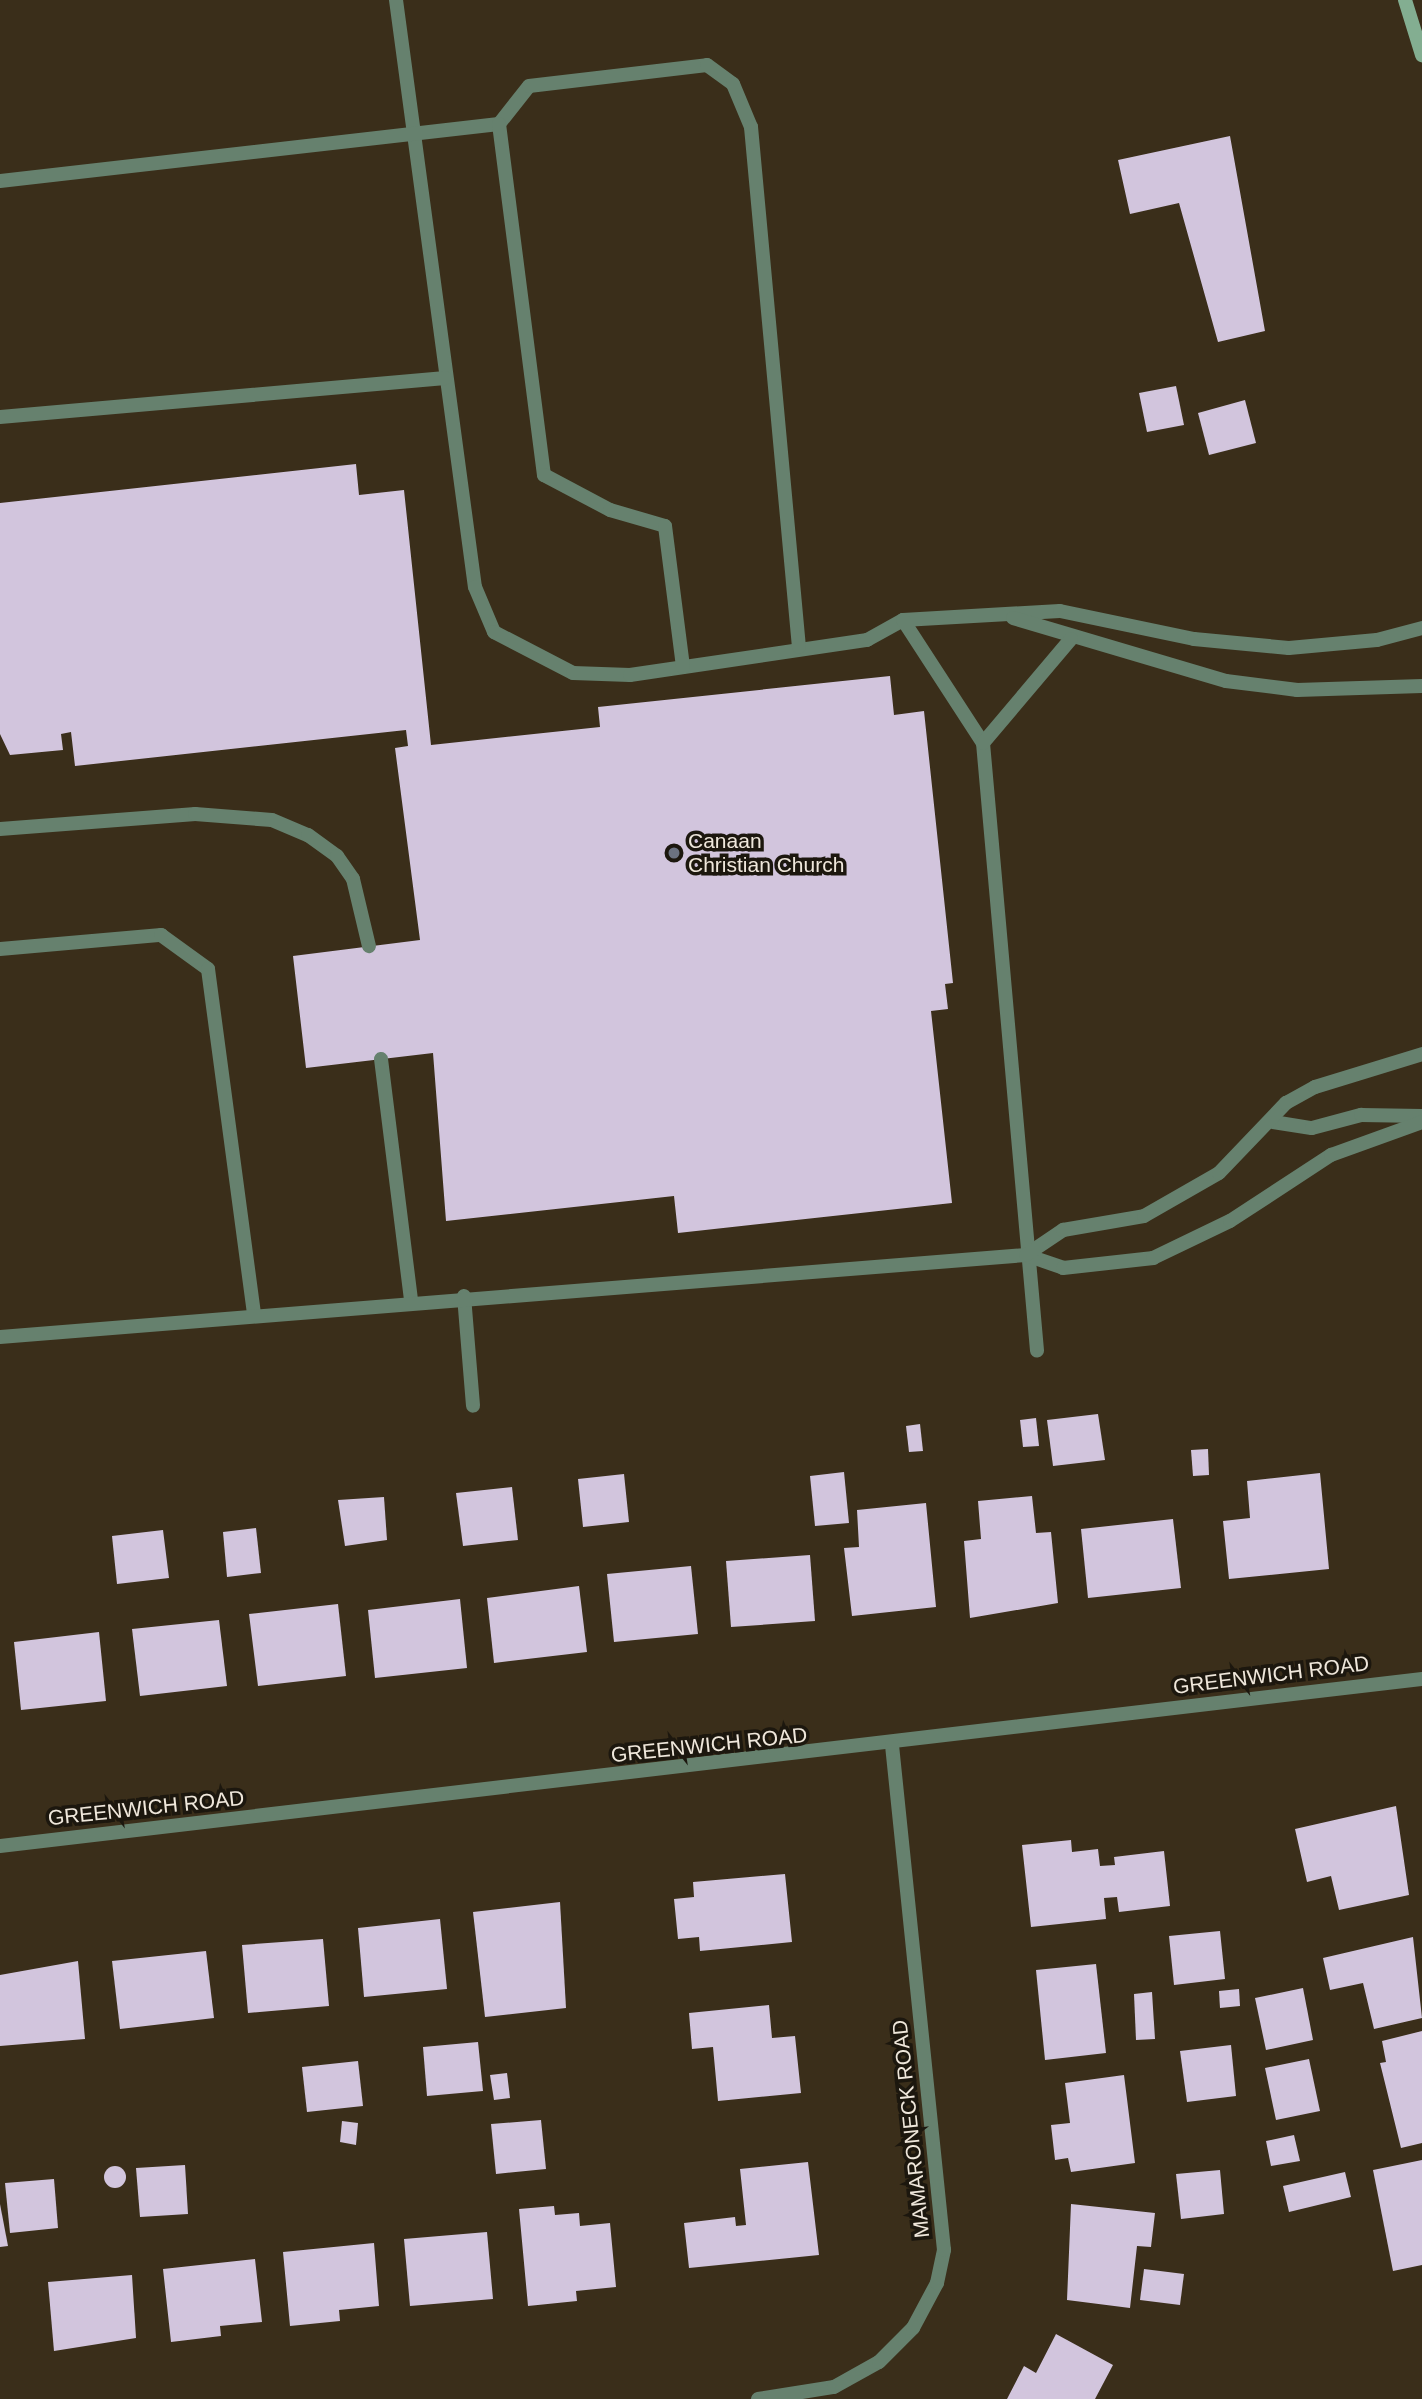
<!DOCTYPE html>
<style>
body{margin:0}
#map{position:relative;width:1422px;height:2399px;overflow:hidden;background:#3a2e1a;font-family:Helvetica,sans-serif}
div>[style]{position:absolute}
.building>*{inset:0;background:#d2c5dd}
.round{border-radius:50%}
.service>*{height:14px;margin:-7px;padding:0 7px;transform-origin:7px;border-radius:7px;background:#66816e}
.minor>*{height:14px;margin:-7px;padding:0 7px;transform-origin:7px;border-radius:7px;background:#66816e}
.secondary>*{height:14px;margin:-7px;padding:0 7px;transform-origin:7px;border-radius:7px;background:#83ae91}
.dots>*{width:19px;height:19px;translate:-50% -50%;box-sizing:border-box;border:4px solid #1c170e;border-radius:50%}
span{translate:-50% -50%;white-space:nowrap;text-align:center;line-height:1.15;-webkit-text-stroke:7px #1c170e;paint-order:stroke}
.poi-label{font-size:21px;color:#efe7db}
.left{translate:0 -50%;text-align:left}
.street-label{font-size:21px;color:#efe7db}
</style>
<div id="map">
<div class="building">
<div style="clip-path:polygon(1230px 136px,1265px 331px,1218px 342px,1179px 203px,1130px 214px,1118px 160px)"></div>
<div style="clip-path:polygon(1176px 386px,1184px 425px,1147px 432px,1139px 393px)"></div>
<div style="clip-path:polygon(1245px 400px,1256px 443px,1209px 455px,1198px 413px)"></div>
<div style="clip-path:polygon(356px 464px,359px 495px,404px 490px,431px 745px,600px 727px,598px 707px,890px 676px,894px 715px,924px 711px,953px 983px,945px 984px,948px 1009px,931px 1011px,952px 1203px,678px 1233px,674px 1196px,446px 1221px,433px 1053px,306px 1068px,293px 956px,420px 940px,395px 748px,408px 746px,406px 730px,75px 766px,71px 732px,61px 734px,63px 750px,10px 755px,0 734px,0 503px)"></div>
<div style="clip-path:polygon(1098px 1414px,1105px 1460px,1053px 1466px,1047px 1420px)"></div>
<div style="clip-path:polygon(1036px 1418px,1039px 1446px,1023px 1447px,1020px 1420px)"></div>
<div style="clip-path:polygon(920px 1424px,923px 1451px,909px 1452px,906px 1426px)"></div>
<div style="clip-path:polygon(1208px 1449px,1209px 1475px,1193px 1476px,1191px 1450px)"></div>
<div style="clip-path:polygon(844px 1472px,849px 1523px,815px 1526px,810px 1476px)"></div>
<div style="clip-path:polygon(1320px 1473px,1329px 1569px,1229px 1579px,1223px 1521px,1250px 1518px,1247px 1481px)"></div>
<div style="clip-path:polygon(624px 1474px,629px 1522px,583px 1527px,578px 1479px)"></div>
<div style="clip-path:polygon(512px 1487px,518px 1540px,463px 1546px,456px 1493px)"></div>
<div style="clip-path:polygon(1032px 1496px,1036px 1533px,1051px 1532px,1058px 1603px,970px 1618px,964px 1541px,981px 1539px,978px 1501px)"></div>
<div style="clip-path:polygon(384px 1497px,387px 1540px,345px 1546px,338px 1500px)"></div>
<div style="clip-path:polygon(926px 1503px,936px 1607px,852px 1616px,844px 1548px,859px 1547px,857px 1510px)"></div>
<div style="clip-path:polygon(1173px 1519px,1181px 1588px,1088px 1598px,1081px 1529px)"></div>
<div style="clip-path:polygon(256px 1528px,261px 1573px,227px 1577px,223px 1532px)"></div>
<div style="clip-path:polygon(163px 1530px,169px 1578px,117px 1584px,112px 1536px)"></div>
<div style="clip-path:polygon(810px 1555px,815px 1621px,731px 1627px,726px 1561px)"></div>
<div style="clip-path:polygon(691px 1566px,698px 1634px,614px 1642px,607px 1574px)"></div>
<div style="clip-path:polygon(579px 1586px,587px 1652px,494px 1663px,487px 1598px)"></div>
<div style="clip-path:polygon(460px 1599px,467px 1668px,375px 1678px,368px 1610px)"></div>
<div style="clip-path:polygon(338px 1604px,346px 1676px,258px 1686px,249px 1614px)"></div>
<div style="clip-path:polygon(219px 1620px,227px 1686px,140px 1696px,132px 1629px)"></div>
<div style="clip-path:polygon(99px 1632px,106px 1701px,21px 1710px,14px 1642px)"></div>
<div style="clip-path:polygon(1396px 1806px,1409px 1895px,1339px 1910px,1331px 1876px,1307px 1882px,1295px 1829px)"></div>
<div style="clip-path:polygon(1071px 1840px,1072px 1852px,1098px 1849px,1100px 1866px,1115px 1865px,1114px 1857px,1164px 1851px,1170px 1906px,1119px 1912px,1117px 1897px,1104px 1898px,1106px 1919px,1031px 1927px,1022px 1845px)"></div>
<div style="clip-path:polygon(785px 1874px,792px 1942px,700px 1951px,699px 1937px,678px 1939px,674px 1899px,694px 1897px,693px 1882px)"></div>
<div style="clip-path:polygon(560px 1902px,566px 2008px,485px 2017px,473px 1912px)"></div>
<div style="clip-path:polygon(440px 1919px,447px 1989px,364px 1997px,358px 1928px)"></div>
<div style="clip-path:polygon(1220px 1931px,1225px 1979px,1174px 1985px,1169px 1936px)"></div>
<div style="clip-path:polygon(1413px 1937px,1422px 2018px,1374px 2029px,1363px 1983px,1330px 1990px,1323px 1958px)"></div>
<div style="clip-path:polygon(323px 1939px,329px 2006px,248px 2013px,242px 1945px)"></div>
<div style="clip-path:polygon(206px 1951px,214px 2018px,120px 2029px,112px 1961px)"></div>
<div style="clip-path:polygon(78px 1961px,85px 2039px,0 2046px,0 1975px)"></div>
<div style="clip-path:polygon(1096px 1964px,1106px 2053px,1045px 2060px,1036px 1970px)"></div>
<div style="clip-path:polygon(1303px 1988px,1313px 2040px,1266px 2050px,1255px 1998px)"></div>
<div style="clip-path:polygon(1239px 1989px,1240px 2006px,1220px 2008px,1219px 1991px)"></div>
<div style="clip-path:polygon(1152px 1992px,1155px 2039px,1136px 2040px,1134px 1994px)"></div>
<div style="clip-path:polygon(769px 2005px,772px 2038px,795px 2036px,801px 2093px,718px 2101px,713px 2047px,692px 2049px,689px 2013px)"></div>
<div style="clip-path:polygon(1422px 2031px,1422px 2143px,1401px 2148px,1380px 2063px,1386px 2062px,1382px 2041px)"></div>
<div style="clip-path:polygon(478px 2042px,483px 2091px,427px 2096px,423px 2047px)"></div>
<div style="clip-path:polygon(1231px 2045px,1236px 2096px,1187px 2102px,1180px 2051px)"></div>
<div style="clip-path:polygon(1309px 2059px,1320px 2111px,1276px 2120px,1265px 2068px)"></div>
<div style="clip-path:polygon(358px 2061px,363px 2106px,307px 2112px,302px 2067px)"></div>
<div style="clip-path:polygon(507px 2073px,510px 2098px,494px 2100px,490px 2075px)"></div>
<div style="clip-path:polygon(1124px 2075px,1135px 2163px,1071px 2172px,1068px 2158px,1055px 2160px,1051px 2125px,1070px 2123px,1065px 2083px)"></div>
<div style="clip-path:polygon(541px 2120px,546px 2169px,496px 2174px,491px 2124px)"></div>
<div style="clip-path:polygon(342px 2121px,358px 2123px,356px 2145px,340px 2142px)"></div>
<div style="clip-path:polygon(1294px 2135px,1300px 2161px,1271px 2166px,1266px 2141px)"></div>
<div style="clip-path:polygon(1422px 2160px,1422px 2265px,1393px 2271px,1373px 2170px)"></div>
<div style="clip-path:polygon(808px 2162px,819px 2255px,689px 2268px,684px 2223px,735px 2217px,736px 2226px,746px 2225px,740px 2169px)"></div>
<div style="clip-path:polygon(185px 2165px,188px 2214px,140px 2217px,136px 2168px)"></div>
<div class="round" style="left:104px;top:2166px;width:22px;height:22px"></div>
<div style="clip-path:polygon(1220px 2170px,1224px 2214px,1181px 2219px,1176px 2174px)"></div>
<div style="clip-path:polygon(1345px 2172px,1351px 2197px,1289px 2212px,1283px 2186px)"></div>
<div style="clip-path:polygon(54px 2179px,58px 2228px,10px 2233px,5px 2183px)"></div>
<div style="clip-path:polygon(0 2204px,8px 2246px,0 2247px)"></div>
<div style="clip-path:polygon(1071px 2204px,1155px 2213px,1151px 2247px,1137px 2246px,1130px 2308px,1067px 2300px)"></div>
<div style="clip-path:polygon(554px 2206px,555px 2215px,579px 2213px,580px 2226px,610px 2223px,616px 2287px,576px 2291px,577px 2301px,528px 2306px,519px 2209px)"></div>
<div style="clip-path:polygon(487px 2232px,493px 2299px,410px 2306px,404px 2239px)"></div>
<div style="clip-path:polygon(374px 2243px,379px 2306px,339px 2310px,340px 2321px,290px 2326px,283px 2252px)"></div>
<div style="clip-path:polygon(255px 2259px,262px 2322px,220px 2326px,221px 2336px,171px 2342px,163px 2269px)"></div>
<div style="clip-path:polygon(1144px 2269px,1184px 2274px,1180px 2305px,1140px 2300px)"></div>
<div style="clip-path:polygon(132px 2275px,136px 2338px,54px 2351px,48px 2282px)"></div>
<div style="clip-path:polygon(1056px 2334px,1113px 2365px,1095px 2399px,1007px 2399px,1024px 2366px,1036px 2373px)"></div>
</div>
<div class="service">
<div style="left:396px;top:0;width:592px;rotate:82.34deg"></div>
<div style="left:475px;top:587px;width:49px;rotate:67.1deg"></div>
<div style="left:494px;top:632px;width:89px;rotate:27.4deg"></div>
<div style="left:573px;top:673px;width:57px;rotate:2deg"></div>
<div style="left:630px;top:675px;width:240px;rotate:-8.4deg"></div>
<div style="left:867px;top:640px;width:41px;rotate:-29.1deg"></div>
<div style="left:903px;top:620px;width:157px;rotate:-3.3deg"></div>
<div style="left:1060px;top:611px;width:137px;rotate:11.8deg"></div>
<div style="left:1194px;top:639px;width:95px;rotate:5.4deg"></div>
<div style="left:1289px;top:648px;width:88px;rotate:-5.2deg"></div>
<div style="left:1377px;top:640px;width:47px;rotate:-14.9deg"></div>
<div style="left:499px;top:124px;width:48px;rotate:-51.7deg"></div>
<div style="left:529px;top:86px;width:179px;rotate:-6.7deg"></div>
<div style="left:707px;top:65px;width:32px;rotate:36deg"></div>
<div style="left:733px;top:84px;width:47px;rotate:67.3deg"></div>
<div style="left:751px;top:127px;width:522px;rotate:84.73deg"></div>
<div style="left:0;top:181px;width:502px;rotate:-6.52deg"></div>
<div style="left:499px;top:124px;width:354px;rotate:82.7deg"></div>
<div style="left:544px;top:475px;width:75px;rotate:27.9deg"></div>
<div style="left:610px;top:510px;width:57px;rotate:16.2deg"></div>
<div style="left:665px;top:526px;width:142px;rotate:82.7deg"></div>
<div style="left:0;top:417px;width:447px;rotate:-5deg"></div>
<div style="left:1013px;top:618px;width:222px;rotate:16.5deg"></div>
<div style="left:1226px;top:681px;width:72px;rotate:7.2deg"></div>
<div style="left:1297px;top:690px;width:125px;rotate:-1.8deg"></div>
<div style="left:903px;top:620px;width:147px;rotate:57deg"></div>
<div style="left:983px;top:743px;width:610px;rotate:84.92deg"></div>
<div style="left:983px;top:743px;width:136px;rotate:-49.8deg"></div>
<div style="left:0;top:829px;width:196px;rotate:-4.4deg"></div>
<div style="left:195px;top:814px;width:77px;rotate:4.5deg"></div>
<div style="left:272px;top:820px;width:39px;rotate:23deg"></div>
<div style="left:308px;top:835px;width:36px;rotate:36deg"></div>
<div style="left:337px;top:856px;width:28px;rotate:55deg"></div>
<div style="left:353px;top:879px;width:69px;rotate:76.6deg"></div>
<div style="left:0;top:949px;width:162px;rotate:-5deg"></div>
<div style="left:161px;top:935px;width:58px;rotate:35.9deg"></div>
<div style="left:208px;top:969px;width:348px;rotate:82.4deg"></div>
<div style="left:381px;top:1059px;width:243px;rotate:82.9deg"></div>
<div style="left:1273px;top:1122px;width:39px;rotate:9deg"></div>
<div style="left:1312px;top:1128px;width:51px;rotate:-14.9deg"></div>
<div style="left:1361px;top:1115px;width:61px;rotate:0.9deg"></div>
<div style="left:1026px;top:1255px;width:39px;rotate:19deg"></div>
<div style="left:1063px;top:1268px;width:91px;rotate:-6.3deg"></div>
<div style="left:1153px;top:1258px;width:85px;rotate:-25.7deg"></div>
<div style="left:1230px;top:1221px;width:121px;rotate:-33.2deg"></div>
<div style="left:1331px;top:1155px;width:97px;rotate:-19.9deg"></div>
<div style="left:464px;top:1296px;width:110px;rotate:85.3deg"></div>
<div style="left:0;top:1337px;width:1029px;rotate:-4.57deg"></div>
<div style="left:1026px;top:1255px;width:45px;rotate:-34deg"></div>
<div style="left:1063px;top:1230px;width:82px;rotate:-9.8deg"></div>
<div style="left:1144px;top:1216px;width:86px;rotate:-29.8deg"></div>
<div style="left:1219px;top:1173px;width:97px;rotate:-46.3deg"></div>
<div style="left:1286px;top:1103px;width:33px;rotate:-29deg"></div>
<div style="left:1315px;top:1087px;width:112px;rotate:-17.1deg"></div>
</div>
<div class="minor">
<div style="left:0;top:1846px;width:1432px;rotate:-6.7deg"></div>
<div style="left:758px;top:2399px;width:77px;rotate:-9deg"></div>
<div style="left:834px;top:2387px;width:51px;rotate:-29.1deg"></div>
<div style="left:879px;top:2362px;width:48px;rotate:-45deg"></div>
<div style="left:913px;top:2328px;width:51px;rotate:-61.9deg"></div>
<div style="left:937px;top:2283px;width:34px;rotate:-78deg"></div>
<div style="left:944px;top:2250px;width:508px;rotate:-95.88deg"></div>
</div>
<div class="secondary">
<div style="left:1405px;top:0;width:58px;rotate:72.8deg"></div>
</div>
<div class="dots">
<div style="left:674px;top:853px;background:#6b7280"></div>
</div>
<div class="poi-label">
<span class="left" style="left:688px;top:853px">Canaan<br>Christian Church</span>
</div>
<div class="street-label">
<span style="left:1271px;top:1675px;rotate:-7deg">GREENWICH ROAD</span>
<span style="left:709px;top:1745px;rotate:-6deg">GREENWICH ROAD</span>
<span style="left:146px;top:1808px;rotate:-6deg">GREENWICH ROAD</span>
<span style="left:911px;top:2129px;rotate:-96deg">MAMARONECK ROAD</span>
</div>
</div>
